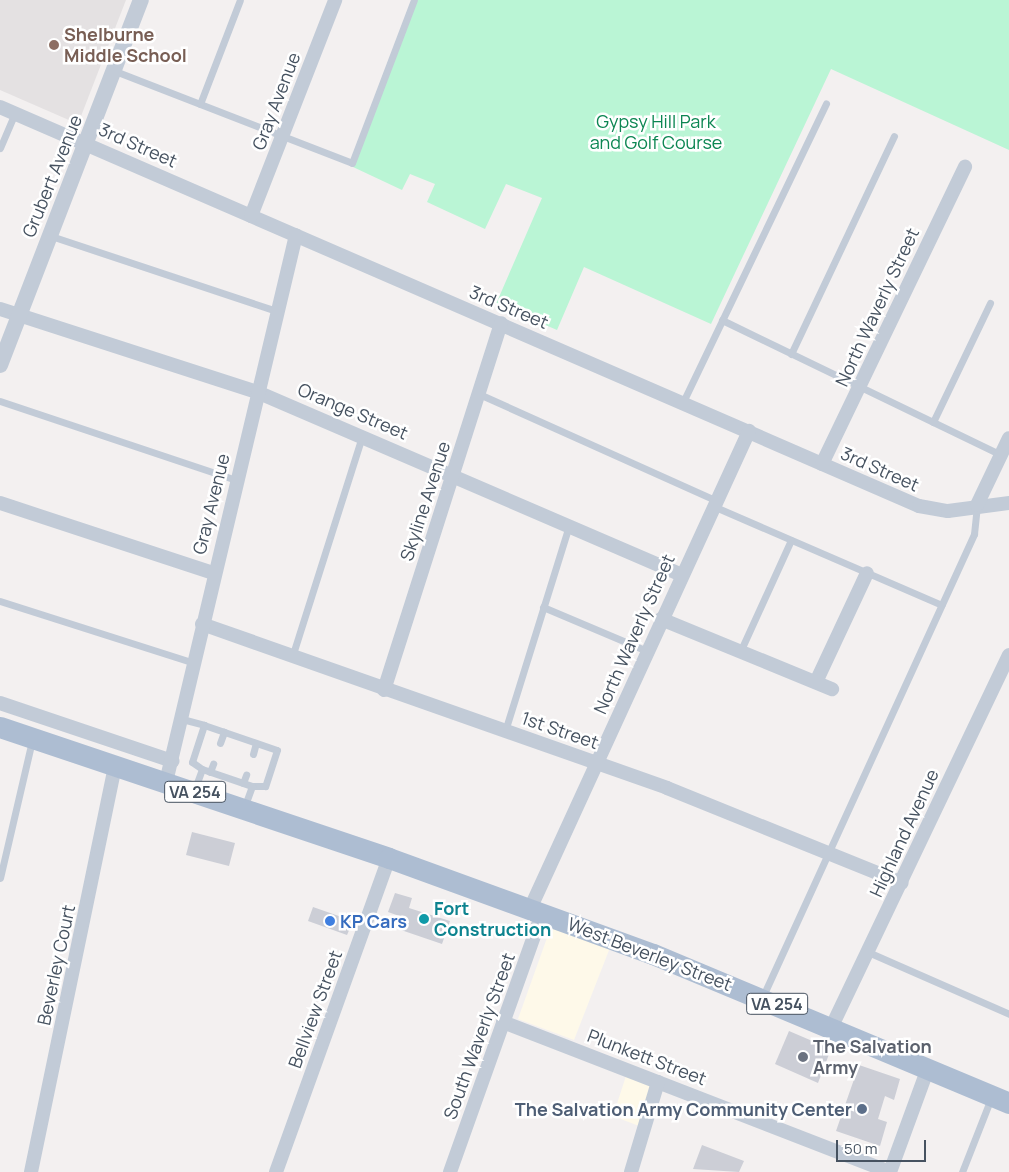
<!DOCTYPE html>
<style>
body{margin:0}
#map{position:relative;width:1009px;height:1172px;overflow:hidden;background:#f3f0f0;font-family:Manrope,sans-serif}
div>[style]{position:absolute}
.commercial>*{inset:0;background:#fef9e9}
.education>*{inset:0;background:#e4e1e2}
.green>*{inset:0;background:#baf5d5}
.building>*{inset:0;background:#ccced6}
.service>*{height:7px;margin:-3.5px;padding:0 3.5px;transform-origin:3.5px;border-radius:3.5px;background:#c2cbd7}
.minor>*{height:14px;margin:-7px;padding:0 7px;transform-origin:7px;border-radius:7px;background:#c2cbd7}
.tertiary>*{height:16px;margin:-8px;padding:0 8px;transform-origin:8px;border-radius:8px;background:#c2cbd7}
.primary>*{height:21px;margin:-10.5px;padding:0 10.5px;transform-origin:10.5px;border-radius:10.5px;background:#adbdd2}
.dots>*{width:14px;height:14px;translate:-50% -50%;box-sizing:border-box;border:2px solid #fff;border-radius:50%}
span{translate:-50% -50%;white-space:nowrap;text-align:center;line-height:1.15;-webkit-text-stroke:5px #fff;paint-order:stroke}
.shield-label span{padding:1px 4px;background:#fff;border:1px solid;border-radius:4px;-webkit-text-stroke-width:0}
.shield-label{font-size:16px;color:#465260;font-weight:700}
.education-label{font-size:18px;color:#785e54;font-weight:700}
.left{translate:0 -50%;text-align:left}
.street-label{font-size:18px;color:#465260}
.park-label{font-size:18px;color:#0c8652}
.culture-label{font-size:18px;color:#0d838f;font-weight:700}
.shop-label{font-size:18px;color:#366cbe;font-weight:700}
.worship-label{font-size:18px;color:#5b616d;font-weight:700}
.service-label{font-size:18px;color:#4e5e75;font-weight:700}
.right{translate:-100% -50%;text-align:right}
.scale{position:absolute;left:836px;top:1140px;width:90px;height:22px;box-sizing:border-box;border:2px solid #465260;border-top:0;padding-left:6px;font-size:15px;line-height:18px;white-space:nowrap;color:#465260;-webkit-text-stroke:4px #fff;paint-order:stroke}
</style>
<div id="map">
<div class="commercial">
<div style="clip-path:polygon(552px 924px,611px 945px,574px 1040px,518px 1019px)"></div>
<div style="clip-path:polygon(626px 1076px,652px 1086px,639px 1126px,613px 1116px)"></div>
</div>
<div class="education">
<div style="clip-path:polygon(0 0,126px 0,78px 124px,0 90px)"></div>
</div>
<div class="green">
<div style="clip-path:polygon(417px 0,1009px 0,1009px 150px,831px 69px,711px 324px,584px 267px,557px 330px,496px 304px,542px 198px,506px 184px,485px 229px,427px 202px,435px 184px,410px 174px,402px 190px,353px 167px)"></div>
</div>
<div class="building">
<div style="clip-path:polygon(192px 832px,235px 843px,229px 866px,186px 855px)"></div>
<div style="clip-path:polygon(395px 893px,412px 898px,409px 908px,450px 921px,442px 944px,401px 930px,405px 918px,388px 912px)"></div>
<div style="clip-path:polygon(313px 907px,353px 921px,347px 935px,308px 921px)"></div>
<div style="clip-path:polygon(789px 1031px,831px 1049px,818px 1083px,775px 1064px)"></div>
<div style="clip-path:polygon(859px 1065px,900px 1079px,894px 1100px,885px 1096px,878px 1119px,887px 1122px,880px 1146px,836px 1131px)"></div>
<div style="clip-path:polygon(702px 1145px,744px 1161px,739px 1172px,693px 1169px)"></div>
</div>
<div class="service">
<div style="left:115px;top:71px;width:254px;rotate:21.2deg"></div>
<div style="left:352px;top:163px;width:174px;rotate:-69.2deg"></div>
<div style="left:200px;top:104px;width:111px;rotate:-69deg"></div>
<div style="left:0;top:148px;width:38px;rotate:-67deg"></div>
<div style="left:51px;top:236px;width:238px;rotate:18.4deg"></div>
<div style="left:722px;top:320px;width:310px;rotate:25.8deg"></div>
<div style="left:791px;top:354px;width:241px;rotate:-64.7deg"></div>
<div style="left:479px;top:394px;width:259px;rotate:24.2deg"></div>
<div style="left:0;top:401px;width:249px;rotate:18.5deg"></div>
<div style="left:683px;top:402px;width:331px;rotate:-64.4deg"></div>
<div style="left:933px;top:422px;width:132px;rotate:-64.4deg"></div>
<div style="left:713px;top:506px;width:249px;rotate:23.4deg"></div>
<div style="left:0;top:601px;width:204px;rotate:17.7deg"></div>
<div style="left:543px;top:607px;width:113px;rotate:22.9deg"></div>
<div style="left:740px;top:652px;width:123px;rotate:-65.5deg"></div>
<div style="left:292px;top:657px;width:232px;rotate:-72.4deg"></div>
<div style="left:182px;top:719px;width:23px;rotate:15deg"></div>
<div style="left:505px;top:731px;width:216px;rotate:-72.7deg"></div>
<div style="left:220px;top:743px;width:12px;rotate:-70deg"></div>
<div style="left:253px;top:754px;width:11px;rotate:-75deg"></div>
<div style="left:202px;top:769px;width:12px;rotate:-145deg"></div>
<div style="left:192px;top:762px;width:39px;rotate:-72deg"></div>
<div style="left:204px;top:725px;width:77px;rotate:18.9deg"></div>
<div style="left:277px;top:750px;width:38px;rotate:108deg"></div>
<div style="left:265px;top:786px;width:13px;rotate:180deg"></div>
<div style="left:210px;top:772px;width:9px;rotate:-69deg"></div>
<div style="left:243px;top:783px;width:9px;rotate:-69deg"></div>
<div style="left:194px;top:791px;width:23px;rotate:-70deg"></div>
<div style="left:202px;top:769px;width:53px;rotate:18.8deg"></div>
<div style="left:252px;top:786px;width:23px;rotate:110deg"></div>
<div style="left:0;top:878px;width:141px;rotate:-76.9deg"></div>
<div style="left:868px;top:952px;width:154px;rotate:23.7deg"></div>
<div style="left:763px;top:996px;width:508px;rotate:-65.45deg"></div>
<div style="left:974px;top:534px;width:28px;rotate:-84deg"></div>
<div style="left:962px;top:1172px;width:79px;rotate:-68.6deg"></div>
</div>
<div class="minor">
<div style="left:0;top:107px;width:1002px;rotate:23.47deg"></div>
<div style="left:919px;top:506px;width:29px;rotate:10deg"></div>
<div style="left:948px;top:511px;width:62px;rotate:-7.5deg"></div>
<div style="left:251px;top:216px;width:232px;rotate:-68.7deg"></div>
<div style="left:0;top:309px;width:270px;rotate:17.9deg"></div>
<div style="left:257px;top:392px;width:462px;rotate:23.3deg"></div>
<div style="left:822px;top:464px;width:330px;rotate:-64.3deg"></div>
<div style="left:0;top:503px;width:224px;rotate:18.2deg"></div>
<div style="left:977px;top:505px;width:74px;rotate:-64.5deg"></div>
<div style="left:661px;top:619px;width:185px;rotate:22.3deg"></div>
<div style="left:202px;top:624px;width:493px;rotate:19.4deg"></div>
<div style="left:667px;top:788px;width:253px;rotate:22deg"></div>
<div style="left:816px;top:682px;width:120px;rotate:-64.9deg"></div>
<div style="left:384px;top:690px;width:385px;rotate:-72.3deg"></div>
<div style="left:0;top:703px;width:182px;rotate:18.6deg"></div>
<div style="left:166px;top:782px;width:562px;rotate:-76.63deg"></div>
<div style="left:530px;top:909px;width:526px;rotate:-65.38deg"></div>
<div style="left:503px;top:1022px;width:415px;rotate:21.2deg"></div>
<div style="left:832px;top:1026px;width:411px;rotate:-64.5deg"></div>
<div style="left:31px;top:1172px;width:416px;rotate:-78.3deg"></div>
<div style="left:276px;top:1172px;width:334px;rotate:-70.2deg"></div>
<div style="left:450px;top:1172px;width:275px;rotate:-70.4deg"></div>
<div style="left:631px;top:1172px;width:94px;rotate:-73.3deg"></div>
<div style="left:890px;top:1172px;width:111px;rotate:-69.9deg"></div>
</div>
<div class="tertiary">
<div style="left:0;top:365px;width:391px;rotate:-68.9deg"></div>
</div>
<div class="primary">
<div style="left:0;top:727px;width:410px;rotate:18.6deg"></div>
<div style="left:389px;top:858px;width:281px;rotate:20deg"></div>
<div style="left:653px;top:954px;width:386px;rotate:22.7deg"></div>
</div>
<div class="dots">
<div style="left:54px;top:45px;background:#8d6e63"></div>
<div style="left:424px;top:919px;background:#0f9aa8"></div>
<div style="left:330px;top:921px;background:#3f7fe0"></div>
<div style="left:803px;top:1057px;background:#6b7280"></div>
<div style="left:862px;top:1109px;background:#5c6f8a"></div>
</div>
<div class="shield-label">
<span style="left:195px;top:792px">VA 254</span>
<span style="left:777px;top:1004px">VA 254</span>
</div>
<div class="education-label">
<span class="left" style="left:64px;top:45px">Shelburne<br>Middle School</span>
</div>
<div class="street-label">
<span style="left:276px;top:101px;rotate:-69deg">Gray Avenue</span>
<span style="left:138px;top:145px;rotate:24deg">3rd Street</span>
<span style="left:52px;top:176px;rotate:-68deg">Grubert Avenue</span>
<span style="left:509px;top:307px;rotate:23deg">3rd Street</span>
<span style="left:877px;top:307px;rotate:-65deg">North Waverly Street</span>
<span style="left:353px;top:411px;rotate:23deg">Orange Street</span>
<span style="left:880px;top:469px;rotate:24deg">3rd Street</span>
<span style="left:425px;top:501px;rotate:-72deg">Skyline Avenue</span>
<span style="left:211px;top:504px;rotate:-76deg">Gray Avenue</span>
<span style="left:634px;top:634px;rotate:-66deg">North Waverly Street</span>
<span style="left:560px;top:730px;rotate:19deg">1st Street</span>
<span style="left:904px;top:833px;rotate:-65deg">Highland Avenue</span>
<span style="left:650px;top:954px;rotate:21deg">West Beverley Street</span>
<span style="left:56px;top:965px;rotate:-78deg">Beverley Court</span>
<span style="left:315px;top:1009px;rotate:-70deg">Bellview Street</span>
<span style="left:479px;top:1036px;rotate:-70deg">South Waverly Street</span>
<span style="left:647px;top:1057px;rotate:21deg">Plunkett Street</span>
</div>
<div class="park-label">
<span style="left:656px;top:132px">Gypsy Hill Park<br>and Golf Course</span>
</div>
<div class="culture-label">
<span class="left" style="left:434px;top:919px">Fort<br>Construction</span>
</div>
<div class="shop-label">
<span class="left" style="left:340px;top:921px">KP Cars</span>
</div>
<div class="worship-label">
<span class="left" style="left:813px;top:1057px">The Salvation<br>Army</span>
</div>
<div class="service-label">
<span class="right" style="left:852px;top:1109px">The Salvation Army Community Center</span>
</div>
<div class="scale">50 m</div>
</div>
